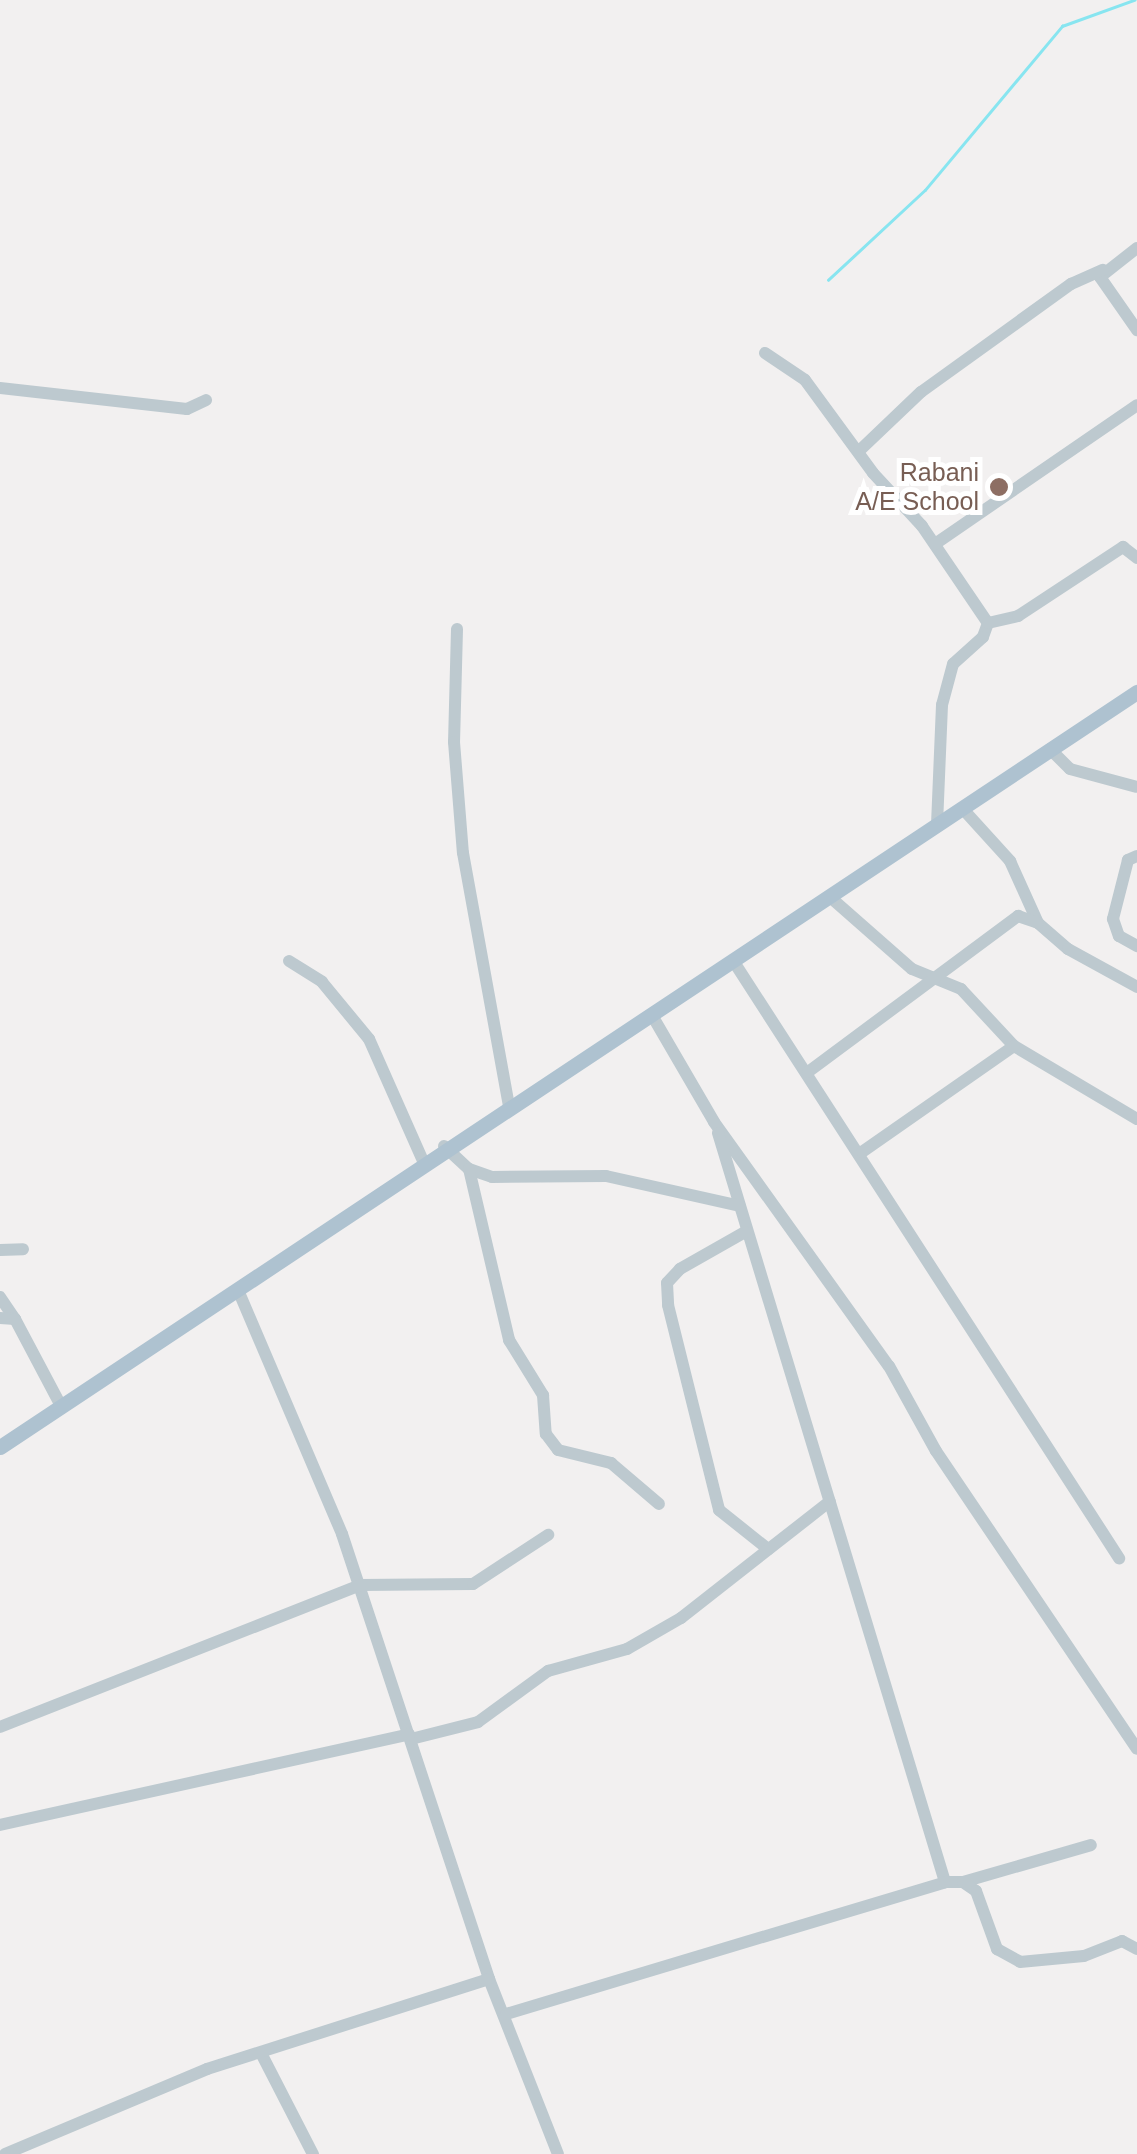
<!DOCTYPE html>
<style>
body{margin:0}
#map{position:relative;width:1137px;height:2154px;overflow:hidden;background:#f2f0f0;font-family:Arial,sans-serif}
div>[style]{position:absolute}
.stream>*{height:2.5px;margin:-1.25px;padding:0 1.25px;transform-origin:1.25px;border-radius:1.25px;background:#88e5f0}
.minor>*{height:12px;margin:-6px;padding:0 6px;transform-origin:6px;border-radius:6px;background:#bdc9cf}
.major>*{height:15px;margin:-7.5px;padding:0 7.5px;transform-origin:7.5px;border-radius:7.5px;background:#aec2d0}
.dots>*{width:28px;height:28px;translate:-50% -50%;box-sizing:border-box;border:5px solid #fff;border-radius:50%}
span{translate:-50% -50%;white-space:nowrap;text-align:center;line-height:1.15;-webkit-text-stroke:10px #fff;paint-order:stroke}
.education-label{font-size:25px;color:#785e54}
.right{translate:-100% -50%;text-align:right}
</style>
<div id="map">
<div class="stream">
<div style="left:828px;top:280px;width:132px;rotate:-42.9deg"></div>
<div style="left:925px;top:190px;width:214px;rotate:-50.1deg"></div>
<div style="left:1062px;top:26px;width:77px;rotate:-19.9deg"></div>
</div>
<div class="minor">
<div style="left:1137px;top:248px;width:47px;rotate:141.9deg"></div>
<div style="left:1100px;top:277px;width:65px;rotate:55.1deg"></div>
<div style="left:765px;top:353px;width:48px;rotate:34deg"></div>
<div style="left:805px;top:380px;width:115px;rotate:53.8deg"></div>
<div style="left:873px;top:473px;width:72px;rotate:47.2deg"></div>
<div style="left:922px;top:526px;width:117px;rotate:55.8deg"></div>
<div style="left:988px;top:623px;width:15px;rotate:110deg"></div>
<div style="left:983px;top:637px;width:40px;rotate:138deg"></div>
<div style="left:953px;top:664px;width:42px;rotate:105deg"></div>
<div style="left:942px;top:705px;width:121px;rotate:92.4deg"></div>
<div style="left:0;top:388px;width:188px;rotate:6.4deg"></div>
<div style="left:187px;top:409px;width:21px;rotate:-25deg"></div>
<div style="left:859px;top:451px;width:86px;rotate:-43.6deg"></div>
<div style="left:921px;top:392px;width:185px;rotate:-35.8deg"></div>
<div style="left:1071px;top:284px;width:35px;rotate:-24deg"></div>
<div style="left:935px;top:544px;width:245px;rotate:-34.5deg"></div>
<div style="left:988px;top:623px;width:31px;rotate:-13deg"></div>
<div style="left:1018px;top:616px;width:126px;rotate:-33.3deg"></div>
<div style="left:1123px;top:547px;width:18px;rotate:38deg"></div>
<div style="left:457px;top:629px;width:113px;rotate:91.5deg"></div>
<div style="left:454px;top:742px;width:111px;rotate:85.4deg"></div>
<div style="left:463px;top:853px;width:256px;rotate:79.7deg"></div>
<div style="left:1050px;top:749px;width:28px;rotate:45deg"></div>
<div style="left:1070px;top:769px;width:69px;rotate:15deg"></div>
<div style="left:962px;top:808px;width:72px;rotate:47.8deg"></div>
<div style="left:1010px;top:861px;width:68px;rotate:65.7deg"></div>
<div style="left:1038px;top:923px;width:40px;rotate:41deg"></div>
<div style="left:1068px;top:949px;width:79px;rotate:28.8deg"></div>
<div style="left:1137px;top:856px;width:10px;rotate:156deg"></div>
<div style="left:1128px;top:860px;width:61px;rotate:104.3deg"></div>
<div style="left:1113px;top:919px;width:18px;rotate:71deg"></div>
<div style="left:1119px;top:936px;width:21px;rotate:29deg"></div>
<div style="left:830px;top:897px;width:109px;rotate:41.3deg"></div>
<div style="left:912px;top:969px;width:53px;rotate:22.2deg"></div>
<div style="left:961px;top:989px;width:78px;rotate:47.1deg"></div>
<div style="left:1014px;top:1046px;width:143px;rotate:30.7deg"></div>
<div style="left:289px;top:961px;width:39px;rotate:32deg"></div>
<div style="left:322px;top:982px;width:74px;rotate:50.5deg"></div>
<div style="left:369px;top:1039px;width:136px;rotate:66.1deg"></div>
<div style="left:734px;top:962px;width:710px;rotate:57.14deg"></div>
<div style="left:653px;top:1017px;width:121px;rotate:59.8deg"></div>
<div style="left:714px;top:1122px;width:300px;rotate:54.4deg"></div>
<div style="left:889px;top:1366px;width:97px;rotate:61.1deg"></div>
<div style="left:936px;top:1451px;width:359px;rotate:56deg"></div>
<div style="left:808px;top:1072px;width:262px;rotate:-36.6deg"></div>
<div style="left:1018px;top:916px;width:21px;rotate:19deg"></div>
<div style="left:718px;top:1133px;width:783px;rotate:73.14deg"></div>
<div style="left:444px;top:1146px;width:34px;rotate:43deg"></div>
<div style="left:469px;top:1169px;width:24px;rotate:19deg"></div>
<div style="left:492px;top:1177px;width:114px;rotate:-0.5deg"></div>
<div style="left:606px;top:1176px;width:137px;rotate:12.6deg"></div>
<div style="left:862px;top:1152px;width:185px;rotate:-34.9deg"></div>
<div style="left:469px;top:1169px;width:176px;rotate:76.8deg"></div>
<div style="left:509px;top:1340px;width:65px;rotate:58.3deg"></div>
<div style="left:543px;top:1395px;width:39px;rotate:86deg"></div>
<div style="left:546px;top:1434px;width:20px;rotate:53deg"></div>
<div style="left:558px;top:1450px;width:55px;rotate:13.8deg"></div>
<div style="left:611px;top:1463px;width:63px;rotate:40.5deg"></div>
<div style="left:745px;top:1232px;width:75px;rotate:150.4deg"></div>
<div style="left:680px;top:1269px;width:19px;rotate:133deg"></div>
<div style="left:667px;top:1283px;width:22px;rotate:87deg"></div>
<div style="left:668px;top:1305px;width:211px;rotate:76deg"></div>
<div style="left:719px;top:1510px;width:63px;rotate:38.5deg"></div>
<div style="left:0;top:1250px;width:23px;rotate:-2deg"></div>
<div style="left:238px;top:1290px;width:265px;rotate:66.9deg"></div>
<div style="left:342px;top:1534px;width:469px;rotate:71.7deg"></div>
<div style="left:489px;top:1979px;width:188px;rotate:68.5deg"></div>
<div style="left:0;top:1297px;width:27px;rotate:56deg"></div>
<div style="left:0;top:1318px;width:15px;rotate:4deg"></div>
<div style="left:15px;top:1319px;width:98px;rotate:62.1deg"></div>
<div style="left:0;top:1727px;width:387px;rotate:-21.5deg"></div>
<div style="left:360px;top:1585px;width:113px;rotate:-0.5deg"></div>
<div style="left:473px;top:1584px;width:90px;rotate:-33.2deg"></div>
<div style="left:411px;top:1739px;width:69px;rotate:-14.2deg"></div>
<div style="left:478px;top:1722px;width:87px;rotate:-36.1deg"></div>
<div style="left:548px;top:1671px;width:82px;rotate:-15.6deg"></div>
<div style="left:627px;top:1649px;width:62px;rotate:-29.9deg"></div>
<div style="left:681px;top:1618px;width:189px;rotate:-38.1deg"></div>
<div style="left:0;top:1825px;width:419px;rotate:-12.5deg"></div>
<div style="left:963px;top:1882px;width:133px;rotate:-16.1deg"></div>
<div style="left:506px;top:2014px;width:458px;rotate:-16.7deg"></div>
<div style="left:945px;top:1882px;width:18px"></div>
<div style="left:963px;top:1882px;width:16px;rotate:35deg"></div>
<div style="left:976px;top:1891px;width:62px;rotate:70.1deg"></div>
<div style="left:997px;top:1949px;width:26px;rotate:29deg"></div>
<div style="left:1020px;top:1962px;width:64px;rotate:-5.4deg"></div>
<div style="left:1084px;top:1956px;width:41px;rotate:-21.5deg"></div>
<div style="left:1122px;top:1941px;width:17px;rotate:28deg"></div>
<div style="left:261px;top:2053px;width:114px;rotate:62.8deg"></div>
<div style="left:5px;top:2154px;width:219px;rotate:-22.8deg"></div>
<div style="left:207px;top:2069px;width:296px;rotate:-17.7deg"></div>
</div>
<div class="major">
<div style="left:0;top:1447px;width:1365px;rotate:-33.59deg"></div>
</div>
<div class="dots">
<div style="left:999px;top:487px;background:#8d6e63"></div>
</div>
<div class="education-label">
<span class="right" style="left:979px;top:487px">Rabani<br>A/E School</span>
</div>
</div>
